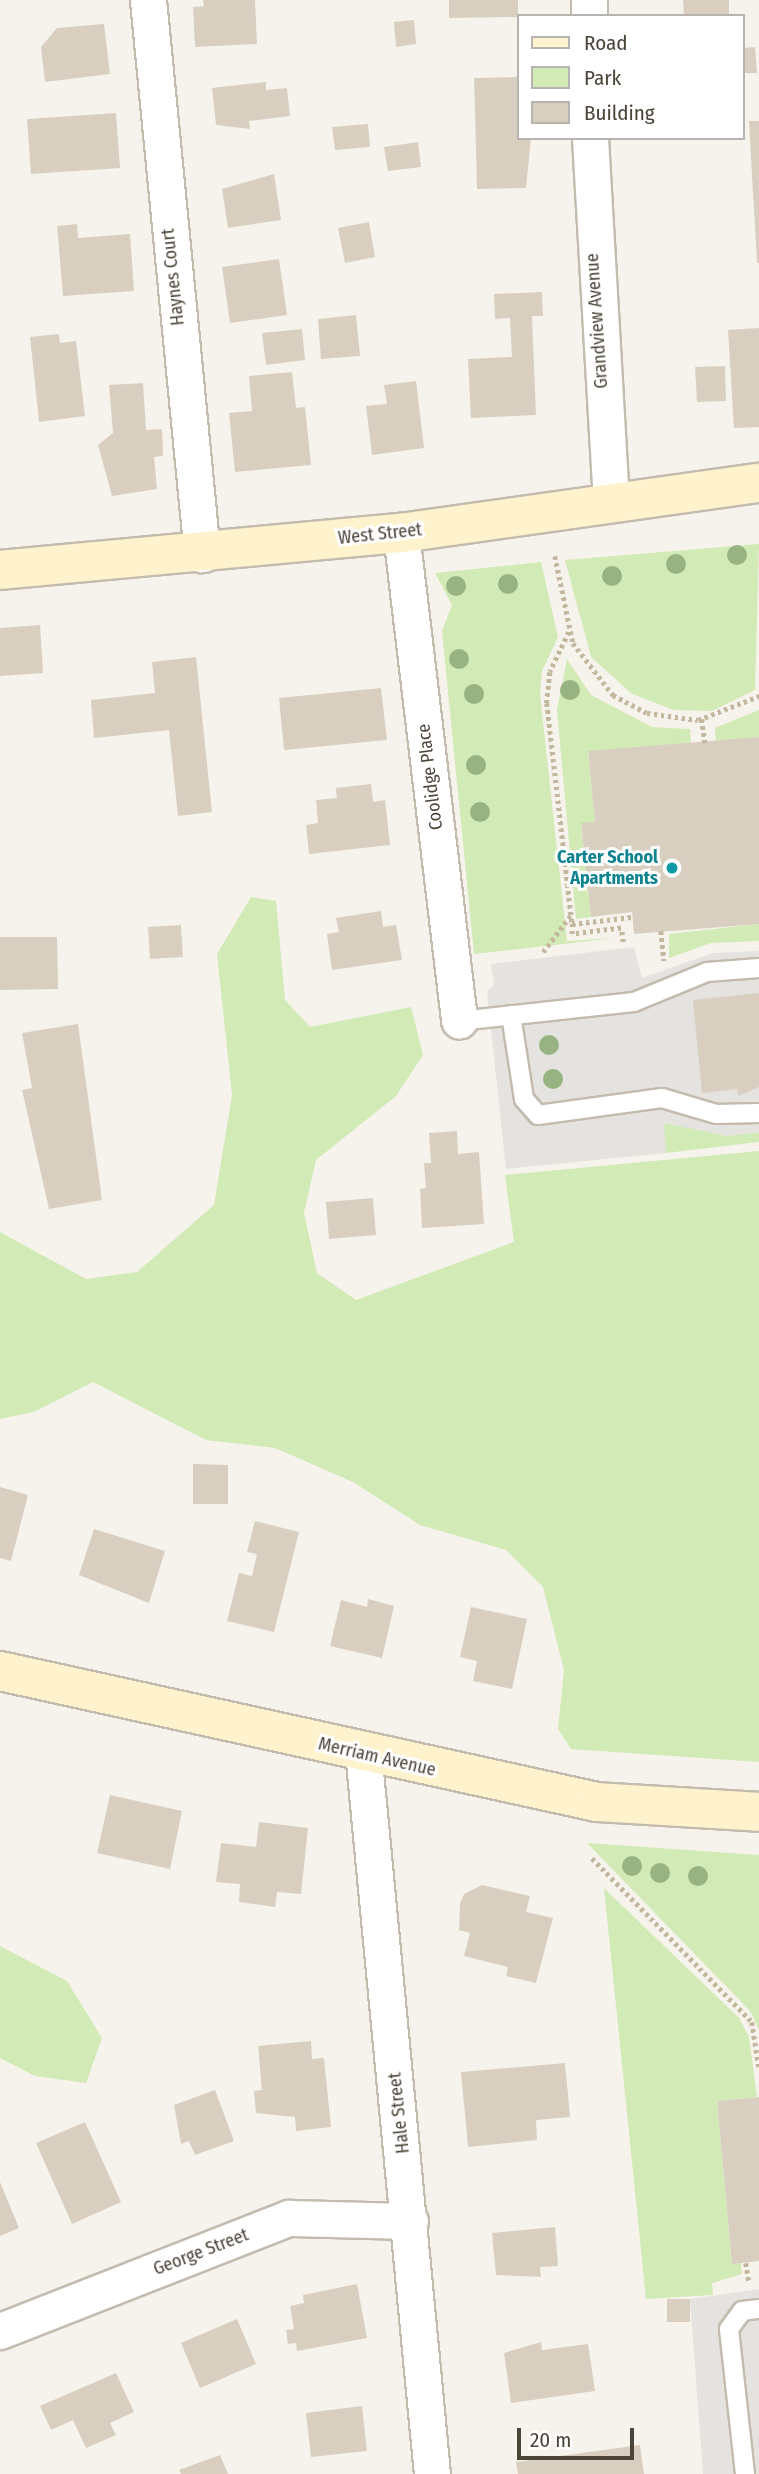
<!DOCTYPE html>
<style>
body{margin:0}
#map{position:relative;width:759px;height:2474px;overflow:hidden;background:#f6f3ec;font-family:"Fira Sans Condensed",sans-serif}
div>[style]{position:absolute}
.green>*{inset:0;background:#d2eab5}
.parking>*{inset:0;background:#e5e3e0}
.building>*{inset:0;background:#d8cfc1}
.path>*{height:4.5px;margin-top:-2.25px;transform-origin:0;background:repeating-linear-gradient(90deg,#c4b79f 0 3.5px,transparent 0 7px)}
.roads{filter:drop-shadow(2px 0 #c2bbae) drop-shadow(-2px 0 #c2bbae) drop-shadow(0 2px #c2bbae) drop-shadow(0 -2px #c2bbae)}
.lane>*{height:18px;margin:-9px;padding:0 9px;transform-origin:9px;border-radius:9px;background:#fff}
.street>*{height:35px;margin:-17.5px;padding:0 17.5px;transform-origin:17.5px;border-radius:17.5px;background:#fff}
.secondary>*{height:38px;margin:-19px;padding:0 19px;transform-origin:19px;border-radius:19px;background:#fff3cd}
.trees>*{width:20px;height:20px;margin:-10px;border-radius:50%;background:#97b381}
.dots>*{width:19px;height:19px;translate:-50% -50%;box-sizing:border-box;border:4px solid #fff;border-radius:50%}
span{translate:-50% -50%;white-space:nowrap;text-align:center;line-height:1.15;-webkit-text-stroke:6px #fff;paint-order:stroke}
.street-label{font-size:18px;color:#4b4439}
.culture-label{font-size:18px;color:#0d838f;font-weight:700}
.right{translate:-100% -50%;text-align:right}
.legend{position:absolute;left:517px;top:14px;width:228px;height:126px;box-sizing:border-box;background:#fff;border:2px solid #b7b4b0;margin:0;padding:9px 12px;list-style:none;font-size:21px;color:#4b4439}
.legend li{display:flex;align-items:center;gap:14px;height:35px}
.legend b{width:35px;border:2px solid #b7b4b0}
.scale{position:absolute;left:517px;top:2428px;width:117px;height:32px;box-sizing:border-box;border:4px solid #4b4439;border-top:0;padding-left:9px;font-size:21px;line-height:24px;white-space:nowrap;color:#4b4439;-webkit-text-stroke:5px #fff;paint-order:stroke}
</style>
<div id="map">
<div class="green">
<div style="clip-path:polygon(759px 544px,755px 690px,712px 711px,674px 710px,632px 694px,591px 657px,565px 560px)"></div>
<div style="clip-path:polygon(541px 562px,558px 637px,542px 671px,540px 694px,567px 941px,616px 938px,474px 954px,442px 631px,452px 605px,435px 573px)"></div>
<div style="clip-path:polygon(567px 659px,591px 695px,652px 727px,690px 729px,691px 745px,588px 752px,595px 822px,581px 824px,591px 917px,576px 919px,557px 710px)"></div>
<div style="clip-path:polygon(759px 710px,759px 737px,716px 742px,715px 728px)"></div>
<div style="clip-path:polygon(251px 897px,276px 901px,285px 1000px,310px 1027px,411px 1007px,423px 1055px,396px 1096px,316px 1160px,304px 1213px,317px 1273px,356px 1300px,514px 1242px,505px 1175px,759px 1151px,759px 1762px,571px 1749px,558px 1729px,564px 1670px,543px 1587px,506px 1550px,420px 1525px,353px 1482px,275px 1448px,206px 1440px,93px 1382px,34px 1412px,0 1419px,0 1232px,86px 1279px,137px 1272px,214px 1205px,232px 1095px,217px 954px)"></div>
<div style="clip-path:polygon(759px 924px,759px 941px,711px 943px,669px 958px,669px 934px)"></div>
<div style="clip-path:polygon(667px 1123px,727px 1136px,759px 1132px,759px 1142px,666px 1153px,662px 1126px)"></div>
<div style="clip-path:polygon(587px 1843px,759px 1855px,759px 2030px,750px 2011px)"></div>
<div style="clip-path:polygon(604px 1888px,739px 2018px,749px 2037px,757px 2097px,717px 2101px,732px 2264px,741px 2263px,742px 2274px,712px 2283px,713px 2295px,646px 2299px)"></div>
<div style="clip-path:polygon(0 1946px,67px 1981px,102px 2038px,86px 2083px,35px 2076px,0 2058px)"></div>
</div>
<div class="parking">
<div style="clip-path:polygon(634px 947px,642px 978px,713px 953px,759px 951px,759px 1132px,727px 1136px,664px 1123px,666px 1153px,506px 1169px,487px 992px,494px 984px,491px 964px)"></div>
<div style="clip-path:polygon(759px 2289px,759px 2474px,703px 2474px,690px 2299px)"></div>
</div>
<div class="building">
<div style="clip-path:polygon(203px 0,255px 0,257px 44px,195px 47px,193px 7px,204px 6px)"></div>
<div style="clip-path:polygon(449px 0,518px 0,518px 17px,449px 18px)"></div>
<div style="clip-path:polygon(683px 0,729px 0,729px 16px,684px 16px)"></div>
<div style="clip-path:polygon(414px 20px,416px 44px,396px 47px,394px 22px)"></div>
<div style="clip-path:polygon(104px 24px,110px 74px,45px 82px,41px 47px,57px 28px)"></div>
<div style="clip-path:polygon(755px 47px,757px 73px,743px 73px,743px 48px)"></div>
<div style="clip-path:polygon(518px 77px,519px 138px,531px 138px,526px 188px,477px 189px,474px 78px)"></div>
<div style="clip-path:polygon(266px 82px,266px 90px,287px 88px,290px 116px,249px 121px,250px 129px,216px 125px,212px 88px)"></div>
<div style="clip-path:polygon(116px 113px,120px 168px,31px 174px,27px 119px)"></div>
<div style="clip-path:polygon(749px 121px,759px 121px,759px 263px,757px 263px)"></div>
<div style="clip-path:polygon(368px 124px,370px 147px,335px 150px,332px 127px)"></div>
<div style="clip-path:polygon(418px 142px,421px 167px,388px 171px,384px 147px)"></div>
<div style="clip-path:polygon(274px 174px,281px 220px,228px 228px,222px 189px)"></div>
<div style="clip-path:polygon(369px 222px,375px 257px,345px 263px,338px 228px)"></div>
<div style="clip-path:polygon(77px 224px,78px 238px,130px 234px,134px 291px,63px 296px,57px 226px)"></div>
<div style="clip-path:polygon(279px 259px,287px 315px,230px 323px,222px 267px)"></div>
<div style="clip-path:polygon(542px 292px,543px 316px,532px 316px,536px 415px,471px 418px,468px 359px,512px 357px,510px 318px,495px 319px,494px 294px)"></div>
<div style="clip-path:polygon(356px 315px,360px 356px,321px 359px,318px 319px)"></div>
<div style="clip-path:polygon(759px 328px,759px 427px,734px 428px,728px 330px)"></div>
<div style="clip-path:polygon(302px 329px,305px 360px,266px 365px,262px 333px)"></div>
<div style="clip-path:polygon(59px 334px,60px 343px,76px 341px,85px 416px,39px 422px,30px 337px)"></div>
<div style="clip-path:polygon(725px 366px,726px 401px,697px 402px,695px 367px)"></div>
<div style="clip-path:polygon(292px 372px,296px 408px,305px 407px,311px 465px,235px 472px,229px 413px,252px 411px,249px 376px)"></div>
<div style="clip-path:polygon(416px 381px,424px 448px,372px 455px,366px 406px,387px 404px,384px 385px)"></div>
<div style="clip-path:polygon(143px 383px,146px 430px,162px 429px,163px 456px,154px 457px,157px 489px,112px 496px,98px 445px,113px 433px,109px 385px)"></div>
<div style="clip-path:polygon(40px 625px,43px 673px,0 676px,0 628px)"></div>
<div style="clip-path:polygon(196px 657px,212px 812px,178px 816px,169px 730px,94px 738px,91px 700px,155px 693px,152px 662px)"></div>
<div style="clip-path:polygon(381px 688px,387px 740px,284px 750px,279px 698px)"></div>
<div style="clip-path:polygon(759px 737px,759px 924px,634px 934px,632px 912px,591px 917px,581px 823px,595px 822px,588px 751px)"></div>
<div style="clip-path:polygon(371px 784px,373px 802px,385px 800px,390px 845px,309px 854px,306px 825px,318px 823px,316px 800px,337px 798px,336px 788px)"></div>
<div style="clip-path:polygon(381px 911px,383px 927px,396px 925px,402px 960px,332px 970px,327px 934px,339px 932px,336px 918px)"></div>
<div style="clip-path:polygon(181px 925px,183px 957px,150px 959px,148px 927px)"></div>
<div style="clip-path:polygon(0 937px,57px 937px,58px 989px,0 990px)"></div>
<div style="clip-path:polygon(759px 993px,759px 1087px,738px 1096px,737px 1089px,702px 1093px,693px 1000px)"></div>
<div style="clip-path:polygon(78px 1024px,102px 1200px,49px 1209px,22px 1090px,32px 1088px,22px 1033px)"></div>
<div style="clip-path:polygon(457px 1131px,458px 1154px,479px 1152px,484px 1224px,422px 1228px,420px 1189px,426px 1188px,424px 1163px,431px 1163px,429px 1133px)"></div>
<div style="clip-path:polygon(373px 1198px,376px 1235px,329px 1239px,326px 1202px)"></div>
<div style="clip-path:polygon(193px 1464px,228px 1465px,228px 1504px,193px 1504px)"></div>
<div style="clip-path:polygon(0 1487px,28px 1495px,11px 1561px,0 1558px)"></div>
<div style="clip-path:polygon(255px 1521px,299px 1532px,274px 1632px,227px 1621px,239px 1573px,252px 1576px,257px 1554px,247px 1552px)"></div>
<div style="clip-path:polygon(94px 1529px,165px 1551px,149px 1603px,79px 1575px)"></div>
<div style="clip-path:polygon(368px 1599px,394px 1606px,382px 1658px,330px 1646px,341px 1600px,367px 1607px)"></div>
<div style="clip-path:polygon(471px 1607px,527px 1619px,512px 1689px,473px 1681px,477px 1661px,460px 1657px)"></div>
<div style="clip-path:polygon(110px 1795px,182px 1811px,170px 1869px,97px 1853px)"></div>
<div style="clip-path:polygon(259px 1822px,308px 1828px,301px 1894px,277px 1892px,275px 1907px,239px 1902px,240px 1884px,216px 1882px,221px 1843px,256px 1847px)"></div>
<div style="clip-path:polygon(482px 1885px,530px 1896px,526px 1912px,553px 1918px,536px 1983px,506px 1976px,508px 1967px,464px 1956px,470px 1933px,459px 1930px,460px 1904px,464px 1894px)"></div>
<div style="clip-path:polygon(311px 2041px,312px 2059px,324px 2058px,331px 2127px,296px 2131px,295px 2117px,256px 2113px,254px 2091px,262px 2090px,258px 2046px)"></div>
<div style="clip-path:polygon(565px 2063px,570px 2117px,536px 2120px,537px 2140px,468px 2147px,461px 2072px)"></div>
<div style="clip-path:polygon(215px 2090px,234px 2141px,195px 2155px,189px 2141px,181px 2144px,174px 2105px)"></div>
<div style="clip-path:polygon(759px 2097px,759px 2261px,732px 2264px,717px 2101px)"></div>
<div style="clip-path:polygon(85px 2122px,121px 2202px,72px 2224px,36px 2143px)"></div>
<div style="clip-path:polygon(0 2182px,19px 2228px,0 2236px)"></div>
<div style="clip-path:polygon(555px 2227px,558px 2266px,540px 2267px,541px 2277px,496px 2275px,492px 2233px)"></div>
<div style="clip-path:polygon(357px 2284px,367px 2338px,297px 2351px,296px 2343px,288px 2344px,286px 2330px,294px 2329px,290px 2306px,304px 2303px,303px 2295px)"></div>
<div style="clip-path:polygon(667px 2299px,690px 2299px,690px 2322px,667px 2322px)"></div>
<div style="clip-path:polygon(237px 2319px,256px 2364px,200px 2388px,181px 2343px)"></div>
<div style="clip-path:polygon(541px 2342px,542px 2350px,588px 2344px,595px 2391px,511px 2403px,504px 2353px)"></div>
<div style="clip-path:polygon(116px 2373px,134px 2412px,110px 2423px,116px 2435px,86px 2448px,73px 2420px,51px 2430px,40px 2406px)"></div>
<div style="clip-path:polygon(362px 2406px,367px 2451px,311px 2457px,306px 2413px)"></div>
<div style="clip-path:polygon(640px 2445px,644px 2474px,518px 2474px,516px 2462px)"></div>
<div style="clip-path:polygon(220px 2455px,228px 2474px,181px 2474px,179px 2470px)"></div>
</div>
<div class="path">
<div style="left:555px;top:556px;width:89px;rotate:78.3deg"></div>
<div style="left:573px;top:643px;width:66px;rotate:52.4deg"></div>
<div style="left:613px;top:695px;width:38px;rotate:28deg"></div>
<div style="left:647px;top:713px;width:51px;rotate:7.8deg"></div>
<div style="left:698px;top:720px;width:66px;rotate:-21.5deg"></div>
<div style="left:569px;top:632px;width:44px;rotate:115.4deg"></div>
<div style="left:550px;top:672px;width:31px;rotate:96deg"></div>
<div style="left:547px;top:703px;width:222px;rotate:83.5deg"></div>
<div style="left:702px;top:719px;width:24px;rotate:83deg"></div>
<div style="left:661px;top:931px;width:30px;rotate:84deg"></div>
<div style="left:623px;top:942px;width:14px;rotate:-98deg"></div>
<div style="left:621px;top:928px;width:49px;rotate:173deg"></div>
<div style="left:572px;top:934px;width:10px;rotate:-90deg"></div>
<div style="left:572px;top:924px;width:60px;rotate:-6.7deg"></div>
<div style="left:543px;top:952px;width:46px;rotate:-52.9deg"></div>
<div style="left:592px;top:1858px;width:229px;rotate:45.7deg"></div>
<div style="left:752px;top:2022px;width:46px;rotate:81.2deg"></div>
<div style="left:746px;top:2263px;width:20px;rotate:81deg"></div>
</div>
<div class="roads">
<div class="lane">
<div style="left:511px;top:1015px;width:85px;rotate:81.2deg"></div>
<div style="left:524px;top:1099px;width:21px;rotate:49deg"></div>
<div style="left:538px;top:1115px;width:125px;rotate:-7.8deg"></div>
<div style="left:662px;top:1098px;width:56px;rotate:16.5deg"></div>
<div style="left:716px;top:1114px;width:43px;rotate:-1.3deg"></div>
<div style="left:459px;top:1021px;width:176px;rotate:-6.2deg"></div>
<div style="left:634px;top:1002px;width:79px;rotate:-22.3deg"></div>
<div style="left:707px;top:972px;width:52px;rotate:-4.4deg"></div>
<div style="left:745px;top:2474px;width:146px;rotate:-96.3deg"></div>
<div style="left:729px;top:2329px;width:22px;rotate:-54deg"></div>
<div style="left:742px;top:2311px;width:17px;rotate:-7deg"></div>
</div>
<div class="street">
<div style="left:148px;top:0;width:557px;rotate:84.43deg"></div>
<div style="left:589px;top:16px;width:16px;rotate:-90deg"></div>
<div style="left:590px;top:138px;width:366px;rotate:86.7deg"></div>
<div style="left:401px;top:533px;width:491px;rotate:83.2deg"></div>
<div style="left:363px;top:1751px;width:726px;rotate:84.55deg"></div>
<div style="left:0;top:2331px;width:310px;rotate:-21.4deg"></div>
<div style="left:289px;top:2218px;width:121px;rotate:1.4deg"></div>
</div>
<div class="secondary">
<div style="left:0;top:570px;width:403px;rotate:-5.3deg"></div>
<div style="left:401px;top:533px;width:361px;rotate:-8deg"></div>
<div style="left:0;top:1671px;width:611px;rotate:12.38deg"></div>
<div style="left:597px;top:1802px;width:162px;rotate:3.5deg"></div>
</div>
</div>
<div class="trees">
<div style="left:737px;top:555px"></div>
<div style="left:676px;top:564px"></div>
<div style="left:612px;top:576px"></div>
<div style="left:508px;top:584px"></div>
<div style="left:456px;top:586px"></div>
<div style="left:459px;top:659px"></div>
<div style="left:570px;top:690px"></div>
<div style="left:474px;top:694px"></div>
<div style="left:476px;top:765px"></div>
<div style="left:480px;top:812px"></div>
<div style="left:549px;top:1045px"></div>
<div style="left:553px;top:1079px"></div>
<div style="left:632px;top:1866px"></div>
<div style="left:660px;top:1873px"></div>
<div style="left:698px;top:1876px"></div>
</div>
<div class="dots">
<div style="left:672px;top:868px;background:#0f9aa8"></div>
</div>
<div class="street-label">
<span style="left:173px;top:277px;rotate:-96deg">Haynes Court</span>
<span style="left:597px;top:321px;rotate:-94deg">Grandview Avenue</span>
<span style="left:380px;top:534px;rotate:-6deg">West Street</span>
<span style="left:430px;top:777px;rotate:-97deg">Coolidge Place</span>
<span style="left:377px;top:1757px;rotate:13deg">Merriam Avenue</span>
<span style="left:399px;top:2113px;rotate:-96deg">Hale Street</span>
<span style="left:201px;top:2252px;rotate:-21deg">George Street</span>
</div>
<div class="culture-label">
<span class="right" style="left:658px;top:868px">Carter School<br>Apartments</span>
</div>
<ul class="legend">
<li><b style="height:9px;background:#fff3cd"></b>Road</li>
<li><b style="height:19px;background:#d2eab5"></b>Park</li>
<li><b style="height:19px;background:#d8cfc1"></b>Building</li>
</ul>
<div class="scale">20 m</div>
</div>
